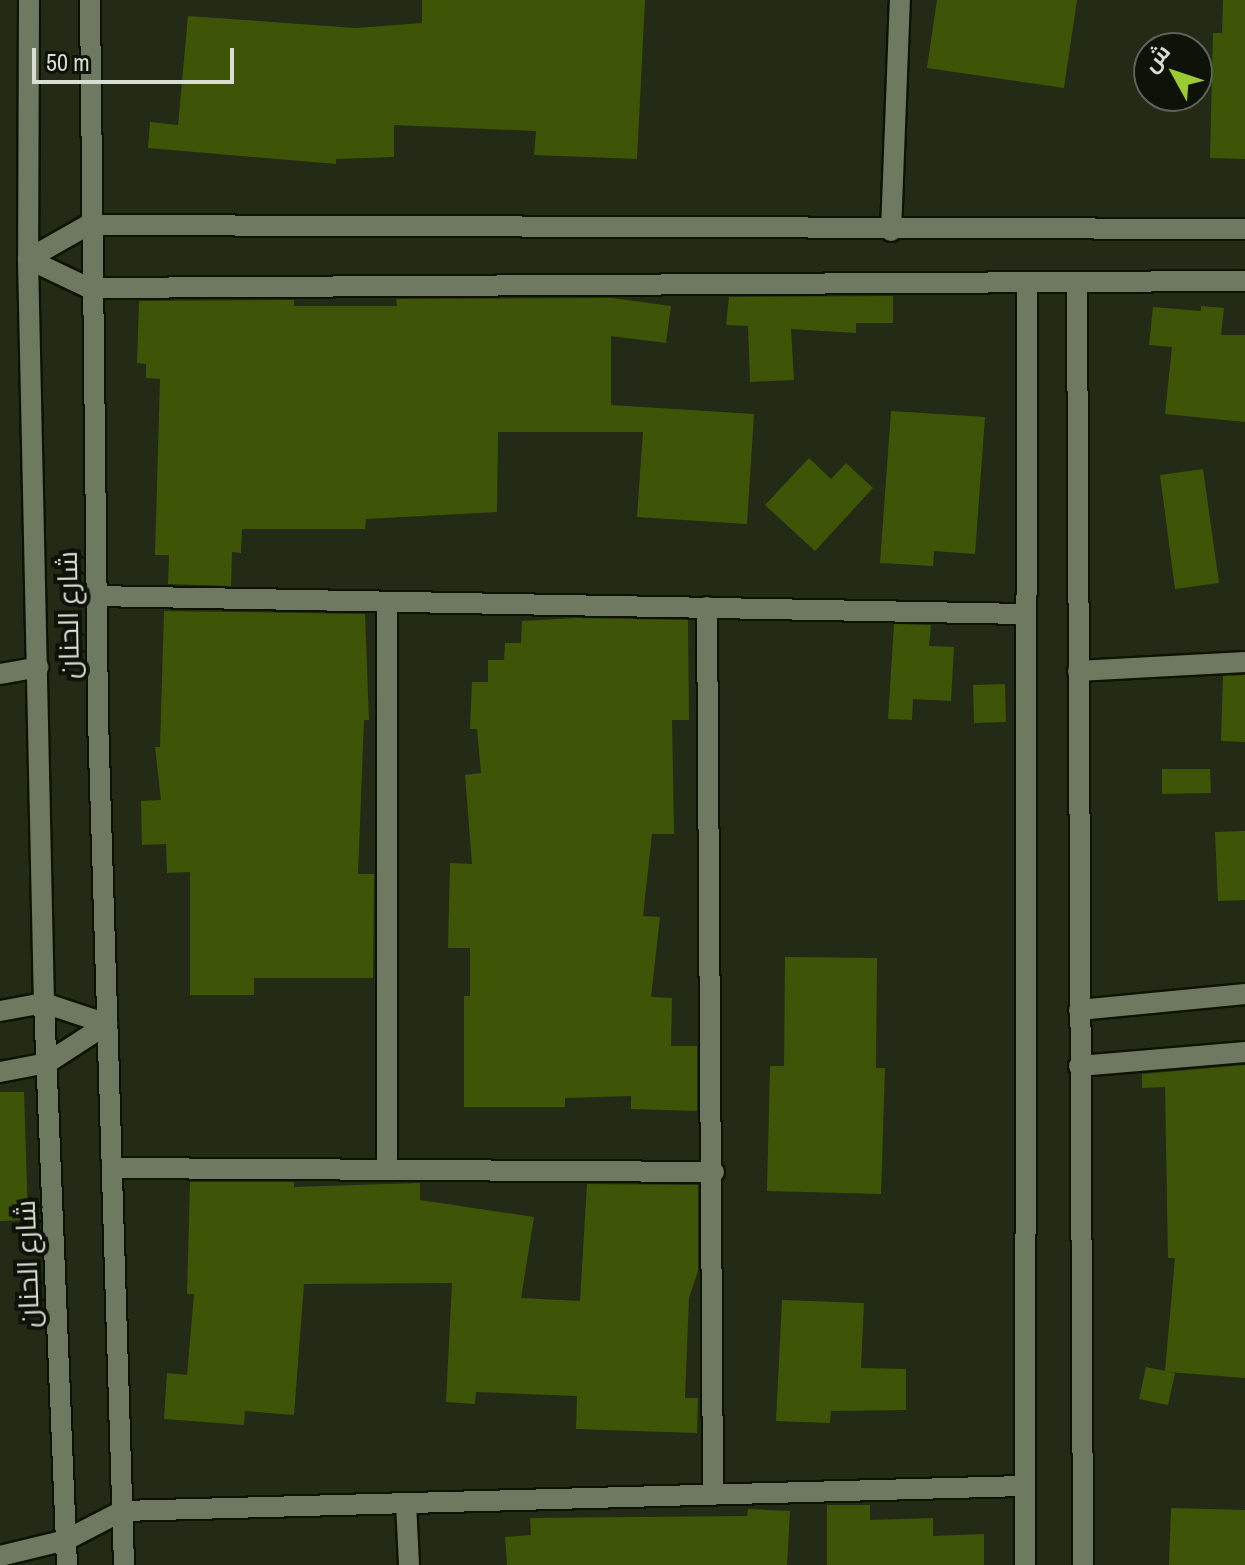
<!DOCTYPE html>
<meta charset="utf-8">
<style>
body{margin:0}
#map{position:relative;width:1245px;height:1565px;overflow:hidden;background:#232b16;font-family:"Archivo Narrow",Cairo,sans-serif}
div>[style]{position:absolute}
.building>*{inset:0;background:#3e5507}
.roads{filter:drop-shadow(2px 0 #0c1302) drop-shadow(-2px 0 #0c1302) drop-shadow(0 2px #0c1302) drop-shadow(0 -2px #0c1302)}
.street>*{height:20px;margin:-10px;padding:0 10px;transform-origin:10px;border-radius:10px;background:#6f7961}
.secondary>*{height:20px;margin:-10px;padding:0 10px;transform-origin:10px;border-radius:10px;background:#6f7961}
span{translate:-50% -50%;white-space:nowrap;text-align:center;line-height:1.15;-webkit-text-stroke:8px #0e1209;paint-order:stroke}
.street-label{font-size:28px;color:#d7ddd0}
.north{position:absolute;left:1133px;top:32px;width:80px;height:80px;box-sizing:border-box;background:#0e1209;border:2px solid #5e6359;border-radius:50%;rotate:310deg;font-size:22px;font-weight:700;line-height:32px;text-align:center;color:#d7ddd0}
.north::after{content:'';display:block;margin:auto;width:28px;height:36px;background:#9bcb33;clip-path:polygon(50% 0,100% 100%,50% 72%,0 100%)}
.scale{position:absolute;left:32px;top:48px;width:202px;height:36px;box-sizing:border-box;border:4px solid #d7ddd0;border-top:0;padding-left:10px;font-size:24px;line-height:28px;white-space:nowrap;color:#d7ddd0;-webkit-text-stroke:6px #0e1209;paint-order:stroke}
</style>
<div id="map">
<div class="building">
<div style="clip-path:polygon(422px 0,645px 0,637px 159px,534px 155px,536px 131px,394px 125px,394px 157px,336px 159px,336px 164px,148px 148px,150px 122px,178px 125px,188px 16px,356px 28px,422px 23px)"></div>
<div style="clip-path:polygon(937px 0,1077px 0,1064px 88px,927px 68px)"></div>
<div style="clip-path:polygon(1223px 0,1245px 0,1245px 159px,1210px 158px,1213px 33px,1222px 33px)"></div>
<div style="clip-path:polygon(893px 296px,893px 323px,856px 323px,856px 333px,791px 329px,794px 380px,750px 382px,748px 326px,726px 325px,729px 297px)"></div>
<div style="clip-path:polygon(612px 298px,671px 306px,666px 343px,611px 336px,611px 405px,754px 414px,747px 524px,637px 517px,643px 432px,498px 432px,497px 512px,366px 519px,365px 529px,242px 529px,241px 553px,232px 552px,231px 586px,168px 584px,169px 555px,155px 555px,160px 379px,146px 378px,146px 364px,137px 363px,139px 301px,294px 300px,294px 306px,397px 306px,396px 299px)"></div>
<div style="clip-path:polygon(1201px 306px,1224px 308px,1221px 335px,1245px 335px,1245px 422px,1165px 414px,1172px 347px,1149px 345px,1153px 307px,1201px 311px)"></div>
<div style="clip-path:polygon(891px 411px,985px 417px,975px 554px,934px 551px,933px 566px,880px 563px)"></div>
<div style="clip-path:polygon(809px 458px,831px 479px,846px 463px,873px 488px,815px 551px,765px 505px)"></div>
<div style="clip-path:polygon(1203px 469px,1219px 583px,1175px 589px,1160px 475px)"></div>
<div style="clip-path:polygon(164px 611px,365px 614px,369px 720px,364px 720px,358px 874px,374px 874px,373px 978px,254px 978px,254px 995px,190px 995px,190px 872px,167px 873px,166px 844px,142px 845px,141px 801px,161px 800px,155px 747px,160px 747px)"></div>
<div style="clip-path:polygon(576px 618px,688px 620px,689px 720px,672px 720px,674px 834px,652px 834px,643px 916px,660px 917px,651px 997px,672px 998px,671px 1046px,697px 1046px,697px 1111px,631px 1109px,631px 1096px,565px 1098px,565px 1107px,464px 1107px,464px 996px,470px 996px,470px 948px,448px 948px,450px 863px,472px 864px,465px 775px,481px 773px,477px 729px,470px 729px,472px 682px,488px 682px,488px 660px,504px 660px,505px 643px,521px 643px,522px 621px)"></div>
<div style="clip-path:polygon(894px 624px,931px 625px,929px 646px,954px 647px,951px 701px,913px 699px,912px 720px,888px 719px)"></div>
<div style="clip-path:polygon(1245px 675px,1245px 742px,1221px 741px,1223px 676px)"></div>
<div style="clip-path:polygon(1005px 684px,1006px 722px,974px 723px,973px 685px)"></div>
<div style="clip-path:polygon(1162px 769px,1210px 769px,1211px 793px,1162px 794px)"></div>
<div style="clip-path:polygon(1245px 831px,1245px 900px,1218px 901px,1215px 832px)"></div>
<div style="clip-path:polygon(785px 957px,877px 958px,876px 1068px,885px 1068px,881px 1194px,767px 1191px,770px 1066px,784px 1066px)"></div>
<div style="clip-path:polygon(1245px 1065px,1245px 1378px,1169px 1372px,1175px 1373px,1168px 1405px,1139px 1399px,1146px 1367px,1165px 1371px,1175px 1258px,1168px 1258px,1165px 1087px,1142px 1088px,1142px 1074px)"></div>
<div style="clip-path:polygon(0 1092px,24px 1092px,28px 1220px,0 1221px)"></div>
<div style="clip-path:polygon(190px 1182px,294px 1182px,294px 1187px,420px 1183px,420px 1200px,534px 1217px,521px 1298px,580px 1301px,587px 1184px,698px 1185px,698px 1271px,689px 1298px,685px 1398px,698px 1398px,697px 1433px,576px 1429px,577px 1396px,476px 1392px,475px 1404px,446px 1402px,452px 1283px,304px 1284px,294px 1415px,245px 1411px,244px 1425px,164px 1419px,167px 1373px,187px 1375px,194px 1294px,187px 1294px)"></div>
<div style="clip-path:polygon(782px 1300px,864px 1303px,861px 1368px,906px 1369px,906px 1410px,831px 1411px,830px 1423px,776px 1421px)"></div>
<div style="clip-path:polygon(827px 1505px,870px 1505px,870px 1520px,933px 1518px,933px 1536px,984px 1534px,984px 1565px,827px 1565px)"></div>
<div style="clip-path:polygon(1171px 1508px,1245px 1510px,1245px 1565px,1169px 1565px)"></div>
<div style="clip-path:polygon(748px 1509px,790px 1511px,787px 1565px,507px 1565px,505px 1537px,531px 1535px,530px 1518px,747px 1516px)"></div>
</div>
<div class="roads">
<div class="street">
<div style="left:891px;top:231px;width:231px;rotate:-87.8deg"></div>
<div style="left:28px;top:259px;width:69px;rotate:-29.5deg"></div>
<div style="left:88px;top:225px;width:1157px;rotate:0.2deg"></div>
<div style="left:28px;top:259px;width:68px;rotate:25.4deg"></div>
<div style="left:89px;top:288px;width:1156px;rotate:-0.35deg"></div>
<div style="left:1077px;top:282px;width:1283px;rotate:89.73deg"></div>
<div style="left:95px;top:596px;width:931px;rotate:1.11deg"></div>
<div style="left:707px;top:607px;width:888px;rotate:89.61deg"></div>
<div style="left:1078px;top:671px;width:167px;rotate:-3.1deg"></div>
<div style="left:0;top:674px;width:39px;rotate:-10deg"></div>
<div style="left:1079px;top:1010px;width:167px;rotate:-5.5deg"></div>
<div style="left:0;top:1011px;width:45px;rotate:-10.3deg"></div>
<div style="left:44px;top:1003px;width:66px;rotate:18.4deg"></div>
<div style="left:1079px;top:1066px;width:167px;rotate:-4.8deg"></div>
<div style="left:0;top:1072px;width:48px;rotate:-10.8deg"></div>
<div style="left:47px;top:1063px;width:72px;rotate:-33deg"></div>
<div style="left:112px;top:1168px;width:602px;rotate:0.38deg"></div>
<div style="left:387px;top:1170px;width:568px;rotate:-90deg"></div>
<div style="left:406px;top:1503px;width:62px;rotate:87.2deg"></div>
<div style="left:0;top:1556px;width:68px;rotate:-13.6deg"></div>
<div style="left:66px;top:1540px;width:63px;rotate:-27.4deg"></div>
<div style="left:122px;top:1511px;width:903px;rotate:-1.59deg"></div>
<div style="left:1025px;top:1565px;width:1283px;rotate:-89.91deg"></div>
</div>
<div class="secondary">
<div style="left:29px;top:0;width:259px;rotate:90.2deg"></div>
<div style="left:28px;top:259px;width:744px;rotate:88.77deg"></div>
<div style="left:44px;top:1003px;width:562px;rotate:87.66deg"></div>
<div style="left:90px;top:0;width:719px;rotate:89.36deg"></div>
<div style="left:98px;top:719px;width:846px;rotate:88.24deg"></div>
</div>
</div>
<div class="street-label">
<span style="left:68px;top:615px;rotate:-91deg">شارع الحنان</span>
<span style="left:27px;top:1264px;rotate:-92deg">شارع الحنان</span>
</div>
<div class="north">ش</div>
<div class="scale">50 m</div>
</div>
